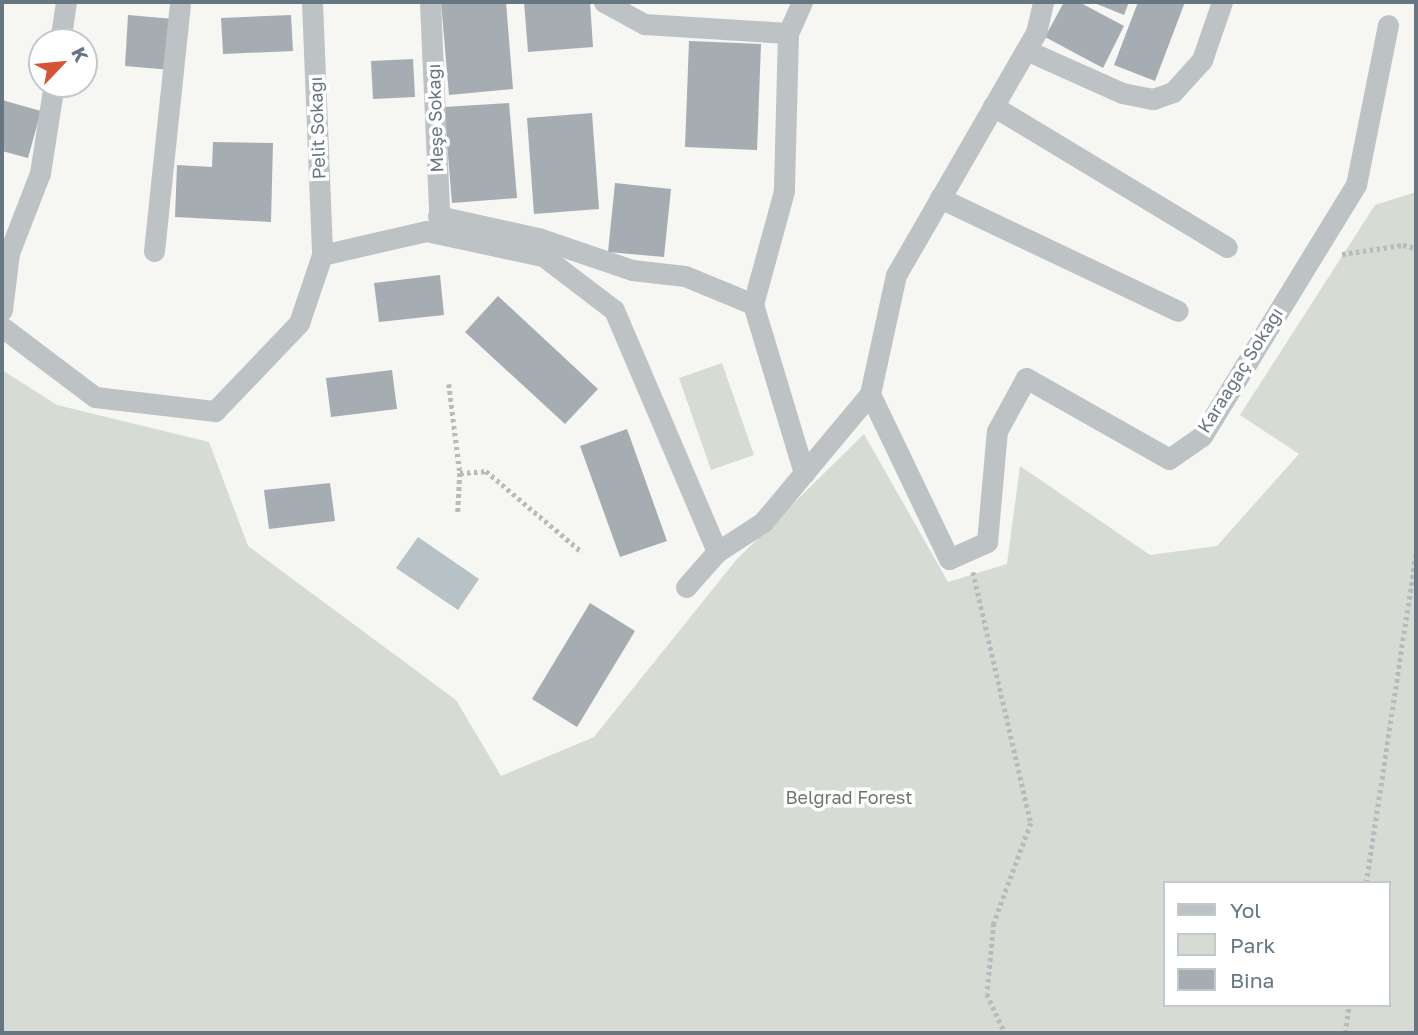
<!DOCTYPE html>
<meta charset="utf-8">
<style>
body{margin:0}
#map{position:relative;width:1418px;height:1035px;overflow:hidden;background:#f6f6f3;font-family:"Golos Text",sans-serif}
div>[style]{position:absolute}
.green>*{inset:0;background:#d6dbd3}
.water>*{inset:0;background:#b6c2c5}
.building>*{inset:0;background:#a5adb2}
.path>*{height:4.5px;margin-top:-2.25px;transform-origin:0;background:repeating-linear-gradient(90deg,#b8bbbd 0 3.5px,transparent 0 7px)}
.street>*{height:21px;margin:-10.5px;padding:0 10.5px;transform-origin:10.5px;border-radius:10.5px;background:#bdc2c5}
span{translate:-50% -50%;white-space:nowrap;text-align:center;line-height:1.15;-webkit-text-stroke:7px #fff;paint-order:stroke}
.street-label{font-size:18px;color:#677782}
.park-label{font-size:18px;color:#6a7a66}
.frame{position:absolute;inset:0;border:4px solid #677782;pointer-events:none}
.legend{position:absolute;left:1163px;top:881px;width:228px;height:126px;box-sizing:border-box;background:#fff;border:2px solid #c2c9cd;margin:0;padding:9px 12px;list-style:none;font-size:21px;color:#677782}
.legend li{display:flex;align-items:center;gap:14px;height:35px}
.legend b{width:35px;border:2px solid #c2c9cd}
.north{position:absolute;left:28px;top:28px;width:70px;height:70px;box-sizing:border-box;background:#fff;border:2px solid #c2c9cd;border-radius:50%;rotate:64deg;font-size:19px;font-weight:700;line-height:28px;text-align:center;color:#677782}
.north::after{content:'';display:block;margin:auto;width:24px;height:32px;background:#d65433;clip-path:polygon(50% 0,100% 100%,50% 72%,0 100%)}
</style>
<div id="map">
<div class="green">
<div style="clip-path:polygon(evenodd,1416px 192px,1416px 1033px,2px 1033px,2px 370px,57px 405px,209px 442px,248px 546px,456px 700px,501px 776px,594px 737px,737px 559px,864px 434px,948px 582px,1007px 564px,1020px 466px,1150px 555px,1217px 546px,1299px 454px,1240px 415px,1375px 205px,1416px 192px,1164px 883px,1388px 883px,1388px 1005px,1164px 1005px,1164px 883px)"></div>
<div style="clip-path:polygon(722px 363px,754px 455px,711px 470px,679px 378px)"></div>
</div>
<div class="water">
<div style="clip-path:polygon(418px 537px,479px 579px,458px 610px,396px 568px)"></div>
</div>
<div class="building">
<div style="clip-path:polygon(441px 2px,506px 2px,513px 89px,449px 95px)"></div>
<div style="clip-path:polygon(524px 2px,590px 2px,593px 47px,528px 52px)"></div>
<div style="clip-path:polygon(1064px 2px,1079px 2px,1124px 26px,1103px 68px,1045px 37px)"></div>
<div style="clip-path:polygon(1092px 2px,1129px 2px,1124px 15px)"></div>
<div style="clip-path:polygon(1138px 2px,1185px 2px,1155px 81px,1114px 65px)"></div>
<div style="clip-path:polygon(128px 15px,174px 19px,171px 70px,125px 66px)"></div>
<div style="clip-path:polygon(291px 15px,293px 51px,223px 54px,221px 18px)"></div>
<div style="clip-path:polygon(689px 41px,761px 44px,757px 150px,685px 147px)"></div>
<div style="clip-path:polygon(413px 59px,415px 97px,373px 99px,371px 61px)"></div>
<div style="clip-path:polygon(2px 100px,41px 111px,28px 158px,2px 151px)"></div>
<div style="clip-path:polygon(509px 103px,517px 198px,452px 203px,444px 107px)"></div>
<div style="clip-path:polygon(592px 113px,599px 209px,534px 214px,527px 118px)"></div>
<div style="clip-path:polygon(213px 142px,273px 143px,271px 222px,175px 217px,177px 165px,212px 167px)"></div>
<div style="clip-path:polygon(615px 183px,671px 189px,664px 257px,608px 252px)"></div>
<div style="clip-path:polygon(440px 275px,444px 315px,379px 322px,374px 283px)"></div>
<div style="clip-path:polygon(498px 296px,598px 389px,565px 424px,465px 332px)"></div>
<div style="clip-path:polygon(392px 370px,397px 409px,331px 417px,326px 378px)"></div>
<div style="clip-path:polygon(627px 429px,667px 541px,620px 557px,580px 446px)"></div>
<div style="clip-path:polygon(330px 483px,335px 521px,269px 529px,264px 490px)"></div>
<div style="clip-path:polygon(590px 603px,635px 631px,577px 727px,532px 699px)"></div>
</div>
<div class="path">
<div style="left:1342px;top:254px;width:62px;rotate:-8.4deg"></div>
<div style="left:1403px;top:245px;width:13px;rotate:13deg"></div>
<div style="left:449px;top:384px;width:90px;rotate:83deg"></div>
<div style="left:460px;top:473px;width:39px;rotate:93deg"></div>
<div style="left:460px;top:473px;width:26px;rotate:-4deg"></div>
<div style="left:486px;top:471px;width:126px;rotate:40.2deg"></div>
<div style="left:973px;top:572px;width:258px;rotate:77deg"></div>
<div style="left:1031px;top:823px;width:107px;rotate:110.3deg"></div>
<div style="left:994px;top:923px;width:71px;rotate:95.6deg"></div>
<div style="left:987px;top:994px;width:43px;rotate:65.2deg"></div>
<div style="left:1366px;top:883px;width:336px;rotate:-81.4deg"></div>
<div style="left:1345px;top:1033px;width:28px;rotate:-82deg"></div>
</div>
<div class="street">
<div style="left:312px;top:2px;width:253px;rotate:87.7deg"></div>
<div style="left:430px;top:2px;width:227px;rotate:87.5deg"></div>
<div style="left:604px;top:2px;width:46px;rotate:28.8deg"></div>
<div style="left:644px;top:24px;width:144px;rotate:3.6deg"></div>
<div style="left:802px;top:2px;width:34px;rotate:114deg"></div>
<div style="left:788px;top:33px;width:158px;rotate:91.5deg"></div>
<div style="left:784px;top:191px;width:117px;rotate:105.3deg"></div>
<div style="left:753px;top:304px;width:177px;rotate:73.2deg"></div>
<div style="left:60px;top:42px;width:40px;rotate:-81.5deg"></div>
<div style="left:1026px;top:50px;width:105px;rotate:24.1deg"></div>
<div style="left:1122px;top:93px;width:32px;rotate:11deg"></div>
<div style="left:1153px;top:99px;width:21px;rotate:-19deg"></div>
<div style="left:1173px;top:92px;width:43px;rotate:-47.8deg"></div>
<div style="left:1202px;top:60px;width:61px;rotate:-71deg"></div>
<div style="left:993px;top:106px;width:273px;rotate:31.1deg"></div>
<div style="left:940px;top:198px;width:263px;rotate:25.4deg"></div>
<div style="left:438px;top:216px;width:102px;rotate:12.4deg"></div>
<div style="left:538px;top:238px;width:99px;rotate:18.8deg"></div>
<div style="left:632px;top:270px;width:53px;rotate:6.5deg"></div>
<div style="left:685px;top:276px;width:74px;rotate:22.4deg"></div>
<div style="left:154px;top:251px;width:250px;rotate:-84deg"></div>
<div style="left:2px;top:310px;width:57px;rotate:-83deg"></div>
<div style="left:9px;top:253px;width:86px;rotate:-68.8deg"></div>
<div style="left:40px;top:173px;width:90px;rotate:-81.1deg"></div>
<div style="left:2px;top:327px;width:116px;rotate:37deg"></div>
<div style="left:95px;top:397px;width:121px;rotate:6.7deg"></div>
<div style="left:215px;top:411px;width:122px;rotate:-46.3deg"></div>
<div style="left:299px;top:323px;width:72px;rotate:-71.3deg"></div>
<div style="left:322px;top:255px;width:107px;rotate:-13deg"></div>
<div style="left:426px;top:231px;width:120px;rotate:12.1deg"></div>
<div style="left:543px;top:256px;width:89px;rotate:37.3deg"></div>
<div style="left:614px;top:310px;width:263px;rotate:66.9deg"></div>
<div style="left:870px;top:394px;width:183px;rotate:64.4deg"></div>
<div style="left:949px;top:559px;width:42px;rotate:-24.1deg"></div>
<div style="left:987px;top:542px;width:111px;rotate:-84.9deg"></div>
<div style="left:997px;top:431px;width:60px;rotate:-61.3deg"></div>
<div style="left:1026px;top:378px;width:164px;rotate:29.5deg"></div>
<div style="left:1169px;top:459px;width:40px;rotate:-34.9deg"></div>
<div style="left:1202px;top:436px;width:294px;rotate:-58.5deg"></div>
<div style="left:1356px;top:185px;width:163px;rotate:-78.7deg"></div>
<div style="left:686px;top:587px;width:47px;rotate:-48.5deg"></div>
<div style="left:717px;top:552px;width:55px;rotate:-33.1deg"></div>
<div style="left:763px;top:522px;width:167px;rotate:-50.1deg"></div>
<div style="left:870px;top:394px;width:122px;rotate:-77.7deg"></div>
<div style="left:896px;top:275px;width:280px;rotate:-60deg"></div>
<div style="left:1036px;top:33px;width:32px;rotate:-77deg"></div>
</div>
<div class="street-label">
<span style="left:435px;top:118px;rotate:-92deg">Meşe Sokağı</span>
<span style="left:317px;top:128px;rotate:-92deg">Pelit Sokağı</span>
<span style="left:1240px;top:370px;rotate:-58deg">Karaağaç Sokağı</span>
</div>
<div class="park-label">
<span style="left:849px;top:797px">Belgrad Forest</span>
</div>
<div class="frame"></div>
<ul class="legend">
<li><b style="height:9px;background:#bdc2c5"></b>Yol</li>
<li><b style="height:19px;background:#d6dbd3"></b>Park</li>
<li><b style="height:19px;background:#a5adb2"></b>Bina</li>
</ul>
<div class="north">K</div>
</div>
